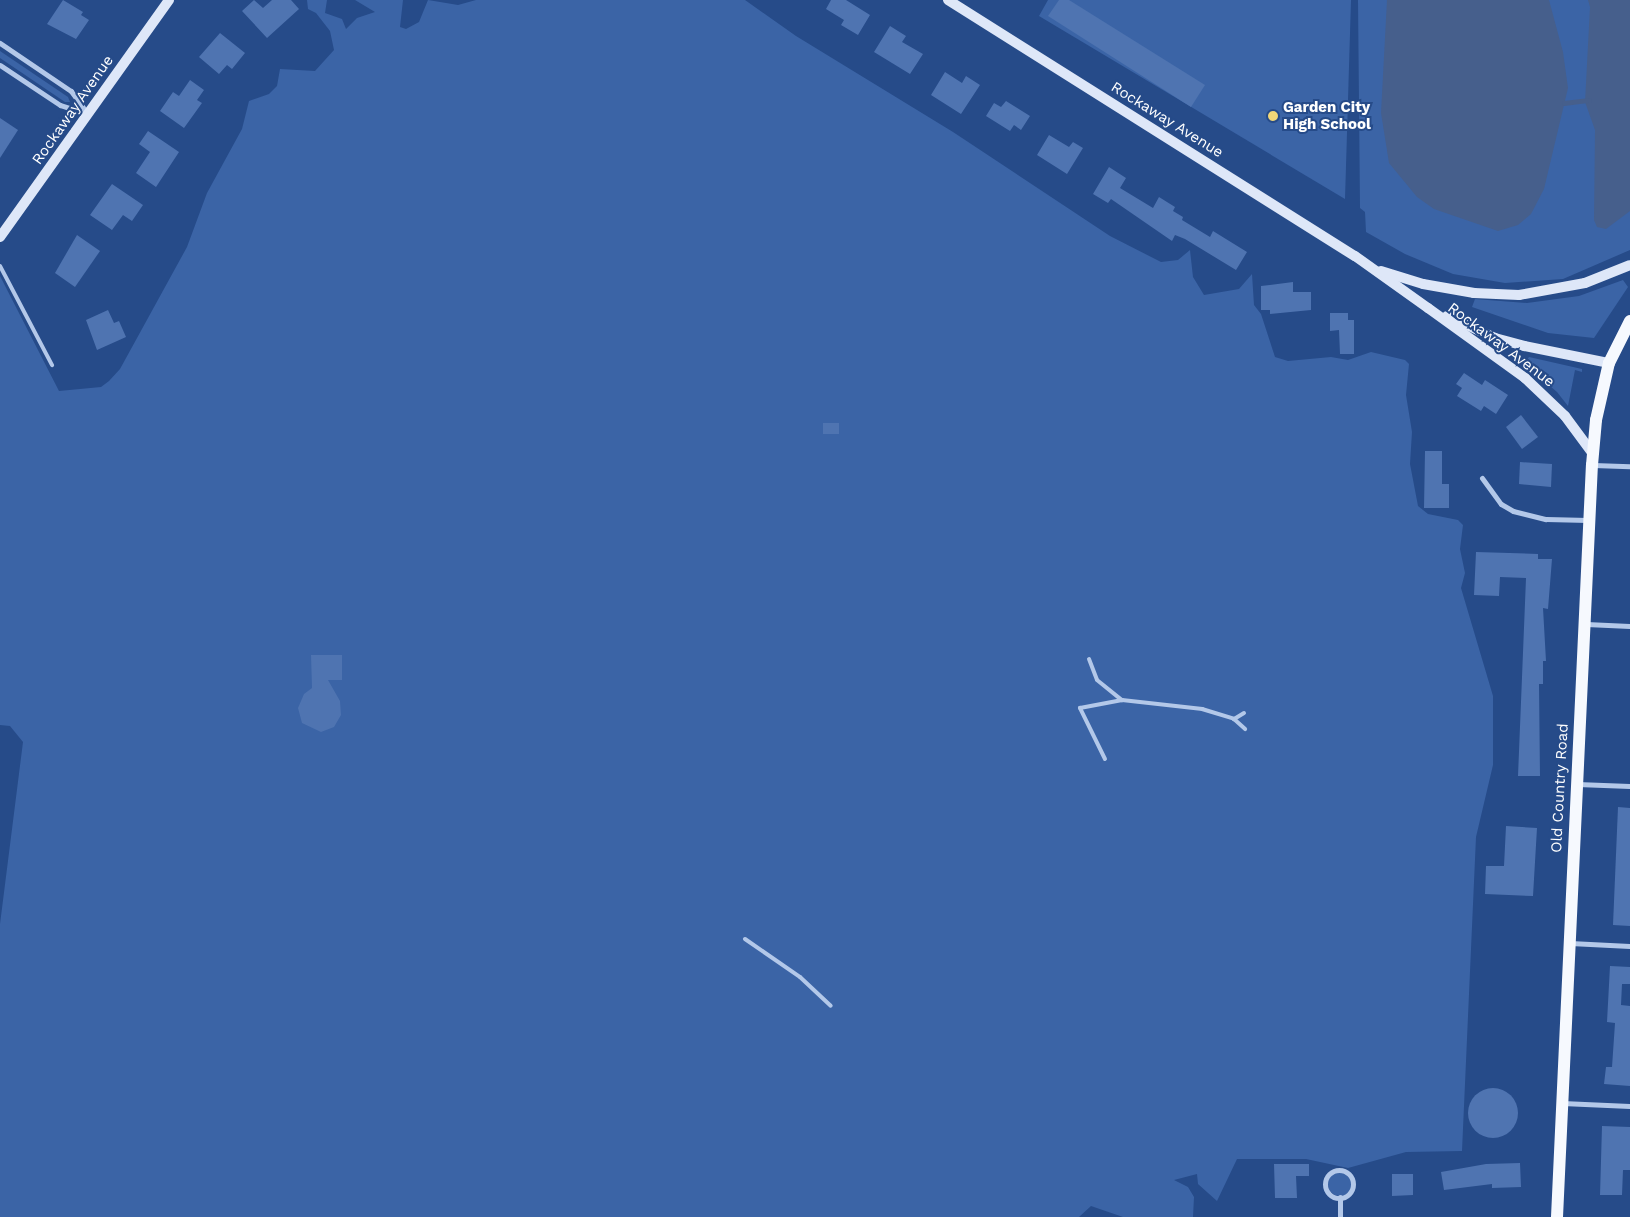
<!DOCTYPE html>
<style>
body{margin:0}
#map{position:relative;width:1630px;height:1217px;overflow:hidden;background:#264b89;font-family:"Work Sans",sans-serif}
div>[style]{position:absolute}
.green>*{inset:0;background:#3b64a6}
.round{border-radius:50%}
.water>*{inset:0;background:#465f8c}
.stream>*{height:4.5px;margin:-2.25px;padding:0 2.25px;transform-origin:2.25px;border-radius:2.25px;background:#465f8c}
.building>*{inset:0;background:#4f74b1}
.lane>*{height:4px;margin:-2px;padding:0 2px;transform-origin:2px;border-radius:2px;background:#b3c8e9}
.street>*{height:5px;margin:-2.5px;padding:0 2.5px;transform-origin:2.5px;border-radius:2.5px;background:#b3c8e9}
.street>.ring{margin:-2.5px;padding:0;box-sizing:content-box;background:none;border:5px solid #b3c8e9;border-radius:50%}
.secondary>*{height:10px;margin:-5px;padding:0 5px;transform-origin:5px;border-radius:5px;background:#dee7f8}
.primary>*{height:12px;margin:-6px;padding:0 6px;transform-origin:6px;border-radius:6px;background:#f6f9fe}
.dots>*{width:14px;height:14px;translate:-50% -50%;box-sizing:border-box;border:2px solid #264b89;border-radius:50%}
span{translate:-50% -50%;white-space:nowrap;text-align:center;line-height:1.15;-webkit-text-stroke:4px #264b89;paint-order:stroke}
.poi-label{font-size:15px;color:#fff;font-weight:700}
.left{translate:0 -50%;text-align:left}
.street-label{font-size:15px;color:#fff}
</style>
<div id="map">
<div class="green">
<div style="clip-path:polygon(307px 0,327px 0,325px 13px,342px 19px,346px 29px,357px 18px,375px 12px,355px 0,403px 0,400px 27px,406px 29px,419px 22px,428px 0,458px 5px,476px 0,745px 0,796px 36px,953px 132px,1110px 236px,1161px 262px,1178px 260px,1190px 250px,1193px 277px,1204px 295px,1239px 289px,1252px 274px,1254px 305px,1261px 314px,1275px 357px,1288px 361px,1331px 357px,1348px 360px,1371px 352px,1405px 360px,1409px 364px,1406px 395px,1412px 432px,1410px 464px,1418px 506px,1428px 514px,1458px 520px,1463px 525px,1460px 549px,1465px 573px,1461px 588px,1493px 696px,1493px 765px,1476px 837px,1462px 1151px,1406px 1152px,1348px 1168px,1306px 1159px,1237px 1159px,1217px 1201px,1198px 1184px,1197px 1174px,1174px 1180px,1188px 1187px,1194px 1197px,1193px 1217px,1123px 1217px,1091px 1206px,1079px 1217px,0 1217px,0 924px,23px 742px,10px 726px,0 725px,0 276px,59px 391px,101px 387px,109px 381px,120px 369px,187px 247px,207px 193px,242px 129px,249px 101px,269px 94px,277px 86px,280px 69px,315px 71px,334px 50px,330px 31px,316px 13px,308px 9px)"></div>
<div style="clip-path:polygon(1048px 0,1351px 0,1345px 199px,1039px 16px)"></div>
<div style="clip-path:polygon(1358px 0,1630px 0,1630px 250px,1563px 279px,1505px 283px,1453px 274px,1405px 254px,1366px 232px,1365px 212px,1360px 208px)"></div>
<div style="clip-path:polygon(0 51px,68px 97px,70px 102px,65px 102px,0 58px)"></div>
<div style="clip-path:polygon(1623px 280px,1628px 287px,1594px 338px,1548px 333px,1472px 307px,1475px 299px,1527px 303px,1579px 296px)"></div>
<div style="clip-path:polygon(1529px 357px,1582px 369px,1582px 372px,1575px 370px,1568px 406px,1557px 392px,1524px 364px)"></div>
<div class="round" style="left:1328px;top:1172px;width:24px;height:24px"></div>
</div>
<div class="water">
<div style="clip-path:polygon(1387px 0,1549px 0,1563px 52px,1568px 88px,1544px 189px,1531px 214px,1518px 225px,1498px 231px,1434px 209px,1417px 197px,1389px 163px,1381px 113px)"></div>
<div style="clip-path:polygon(1588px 0,1630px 0,1630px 211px,1606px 229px,1597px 227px,1594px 220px,1595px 130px,1585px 102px,1590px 7px)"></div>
</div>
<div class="stream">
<div style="left:1564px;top:103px;width:25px;rotate:-7deg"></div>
</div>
<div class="building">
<div style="clip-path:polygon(63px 0,83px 12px,81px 15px,89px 20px,76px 39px,47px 24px)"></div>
<div style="clip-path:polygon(254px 0,263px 8px,272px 0,291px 0,299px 9px,267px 38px,242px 11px)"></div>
<div style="clip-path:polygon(831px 0,846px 0,870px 15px,858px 35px,841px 25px,844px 20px,826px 9px)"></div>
<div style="clip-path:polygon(1059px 0,1069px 0,1205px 85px,1191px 107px,1048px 16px)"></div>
<div style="clip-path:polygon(890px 26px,906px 36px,902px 42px,923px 54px,910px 74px,874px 52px)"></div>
<div style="clip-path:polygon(220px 33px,245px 53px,232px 69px,227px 65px,219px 74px,199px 57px)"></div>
<div style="clip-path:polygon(945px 72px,962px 83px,966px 76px,980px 85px,961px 114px,931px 95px)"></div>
<div style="clip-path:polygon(190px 80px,204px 90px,197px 100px,202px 103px,184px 128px,160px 111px,173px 92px,179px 96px)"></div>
<div style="clip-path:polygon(1006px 101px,1030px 116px,1021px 130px,1014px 125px,1010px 131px,986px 116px,994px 103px,1001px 107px)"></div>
<div style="clip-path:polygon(0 118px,18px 130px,0 158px)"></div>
<div style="clip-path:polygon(148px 131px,179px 152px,156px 187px,136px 173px,150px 152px,139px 144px)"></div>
<div style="clip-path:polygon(1049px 135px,1069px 147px,1073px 142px,1083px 148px,1067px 174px,1037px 155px)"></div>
<div style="clip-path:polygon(1109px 167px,1126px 178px,1120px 188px,1153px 208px,1159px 197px,1175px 207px,1173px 211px,1183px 217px,1182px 220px,1210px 237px,1213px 231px,1247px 252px,1236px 270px,1185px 239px,1175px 235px,1172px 241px,1111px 199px,1108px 203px,1093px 194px)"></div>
<div style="clip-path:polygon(112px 184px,143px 205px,132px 221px,123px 215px,112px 230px,90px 215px)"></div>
<div style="clip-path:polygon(77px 235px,100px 251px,75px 287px,55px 273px)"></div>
<div style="clip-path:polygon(1293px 282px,1293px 292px,1311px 292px,1311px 310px,1270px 314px,1270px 310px,1261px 310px,1261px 286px)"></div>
<div style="clip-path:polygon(108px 310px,114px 323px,119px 321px,126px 337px,97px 350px,86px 320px)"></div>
<div style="clip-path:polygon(1330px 313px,1348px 313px,1348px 320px,1354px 320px,1354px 354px,1340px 354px,1339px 330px,1330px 331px)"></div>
<div style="clip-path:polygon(1464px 373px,1482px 385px,1485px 380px,1508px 395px,1496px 414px,1484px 406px,1481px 411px,1457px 396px,1462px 388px,1456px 384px)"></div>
<div style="clip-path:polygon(1521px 415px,1538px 437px,1522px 449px,1506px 427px)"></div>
<div style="clip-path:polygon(823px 423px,839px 423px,839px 434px,823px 434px)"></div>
<div style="clip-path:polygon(1425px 451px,1442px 451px,1442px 484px,1449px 484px,1449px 508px,1424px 508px)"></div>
<div style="clip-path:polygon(1520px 462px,1552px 464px,1551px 487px,1519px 484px)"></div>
<div style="clip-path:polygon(1476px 552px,1538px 554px,1538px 559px,1552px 559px,1548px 609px,1543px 608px,1546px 661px,1543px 661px,1543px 684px,1539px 684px,1540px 776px,1518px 776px,1526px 578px,1500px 577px,1499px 596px,1474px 595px)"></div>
<div style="clip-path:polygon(311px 655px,342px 655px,342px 680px,328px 680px,340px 701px,341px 715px,334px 727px,321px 732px,302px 723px,298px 708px,304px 694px,312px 688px)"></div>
<div style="clip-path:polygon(1618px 807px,1630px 808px,1630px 926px,1613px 925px)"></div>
<div style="clip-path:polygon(1506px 826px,1537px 828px,1533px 896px,1485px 894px,1486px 866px,1504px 866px)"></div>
<div style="clip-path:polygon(1610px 966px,1630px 967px,1630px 984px,1622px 984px,1621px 1005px,1630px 1006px,1630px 1086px,1604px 1084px,1606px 1067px,1612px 1067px,1615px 1023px,1607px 1022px)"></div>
<div class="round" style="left:1468px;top:1088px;width:50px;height:50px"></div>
<div style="clip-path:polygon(1602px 1126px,1630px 1127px,1630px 1170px,1623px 1170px,1622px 1195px,1600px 1195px)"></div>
<div style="clip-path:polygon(1520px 1163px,1521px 1187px,1492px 1188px,1492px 1184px,1444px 1190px,1441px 1172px,1486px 1164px)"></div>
<div style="clip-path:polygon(1274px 1164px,1309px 1164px,1309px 1176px,1296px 1176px,1297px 1198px,1275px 1198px)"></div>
<div style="clip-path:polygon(1392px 1174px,1413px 1174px,1413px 1195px,1392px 1196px)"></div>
</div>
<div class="lane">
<div style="left:0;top:266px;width:112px;rotate:62.3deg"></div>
<div style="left:1089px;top:659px;width:22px;rotate:69deg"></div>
<div style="left:1097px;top:680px;width:32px;rotate:39deg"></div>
<div style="left:1122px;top:700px;width:81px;rotate:6.4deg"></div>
<div style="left:1202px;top:709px;width:34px;rotate:17deg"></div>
<div style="left:1244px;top:713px;width:12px;rotate:149deg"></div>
<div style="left:1234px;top:719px;width:15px;rotate:42deg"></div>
<div style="left:1105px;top:759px;width:57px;rotate:-116.1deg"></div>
<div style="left:1080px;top:708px;width:43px;rotate:-10.8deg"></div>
<div style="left:745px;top:939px;width:67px;rotate:34.6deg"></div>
<div style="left:800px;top:977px;width:42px;rotate:43.1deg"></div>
</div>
<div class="street">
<div style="left:0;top:43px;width:86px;rotate:34.1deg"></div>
<div style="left:71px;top:91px;width:29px;rotate:54deg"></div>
<div style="left:88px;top:114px;width:29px;rotate:-162deg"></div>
<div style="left:60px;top:105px;width:72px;rotate:-146.3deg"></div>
<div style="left:1593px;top:465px;width:37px;rotate:2deg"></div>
<div style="left:1482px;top:478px;width:32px;rotate:54deg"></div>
<div style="left:1501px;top:504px;width:14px;rotate:30deg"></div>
<div style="left:1513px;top:511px;width:34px;rotate:14deg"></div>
<div style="left:1546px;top:519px;width:42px;rotate:1.4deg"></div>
<div style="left:1586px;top:624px;width:44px;rotate:2.6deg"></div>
<div style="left:1577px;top:784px;width:53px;rotate:2.2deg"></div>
<div style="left:1570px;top:943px;width:60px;rotate:2.9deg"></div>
<div style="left:1562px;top:1103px;width:68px;rotate:2.5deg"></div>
<div class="ring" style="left:1325px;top:1170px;width:23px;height:23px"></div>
<div style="left:1340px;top:1197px;width:20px;rotate:90deg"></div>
</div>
<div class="secondary">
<div style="left:948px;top:0;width:481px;rotate:32.2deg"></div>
<div style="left:1355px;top:256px;width:90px;rotate:35.5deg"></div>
<div style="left:1428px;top:308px;width:120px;rotate:35.8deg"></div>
<div style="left:1525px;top:378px;width:55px;rotate:43.5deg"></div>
<div style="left:1565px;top:416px;width:47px;rotate:53.6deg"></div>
<div style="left:0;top:237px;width:291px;rotate:-54.5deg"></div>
<div style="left:1381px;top:271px;width:44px;rotate:17.2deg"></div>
<div style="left:1423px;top:284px;width:52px;rotate:10deg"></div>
<div style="left:1474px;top:293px;width:45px;rotate:2.5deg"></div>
<div style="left:1519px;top:295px;width:67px;rotate:-10.3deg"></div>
<div style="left:1585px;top:283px;width:48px;rotate:-21.8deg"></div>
<div style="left:1447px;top:316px;width:53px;rotate:24.6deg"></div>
<div style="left:1495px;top:338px;width:30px;rotate:15deg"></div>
<div style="left:1524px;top:346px;width:87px;rotate:11.3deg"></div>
</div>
<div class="primary">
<div style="left:1557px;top:1217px;width:753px;rotate:-87.34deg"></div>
<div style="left:1592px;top:465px;width:45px;rotate:-84.9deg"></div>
<div style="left:1596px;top:420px;width:58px;rotate:-77.2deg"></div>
<div style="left:1609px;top:363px;width:47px;rotate:-63.4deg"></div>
</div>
<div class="dots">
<div style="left:1273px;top:116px;background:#f2d778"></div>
</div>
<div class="poi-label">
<span class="left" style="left:1283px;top:116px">Garden City<br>High School</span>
</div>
<div class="street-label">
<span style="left:73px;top:110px;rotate:-55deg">Rockaway Avenue</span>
<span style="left:1167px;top:120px;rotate:32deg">Rockaway Avenue</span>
<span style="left:1501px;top:345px;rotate:37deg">Rockaway Avenue</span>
<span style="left:1560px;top:788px;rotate:-87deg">Old Country Road</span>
</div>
</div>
